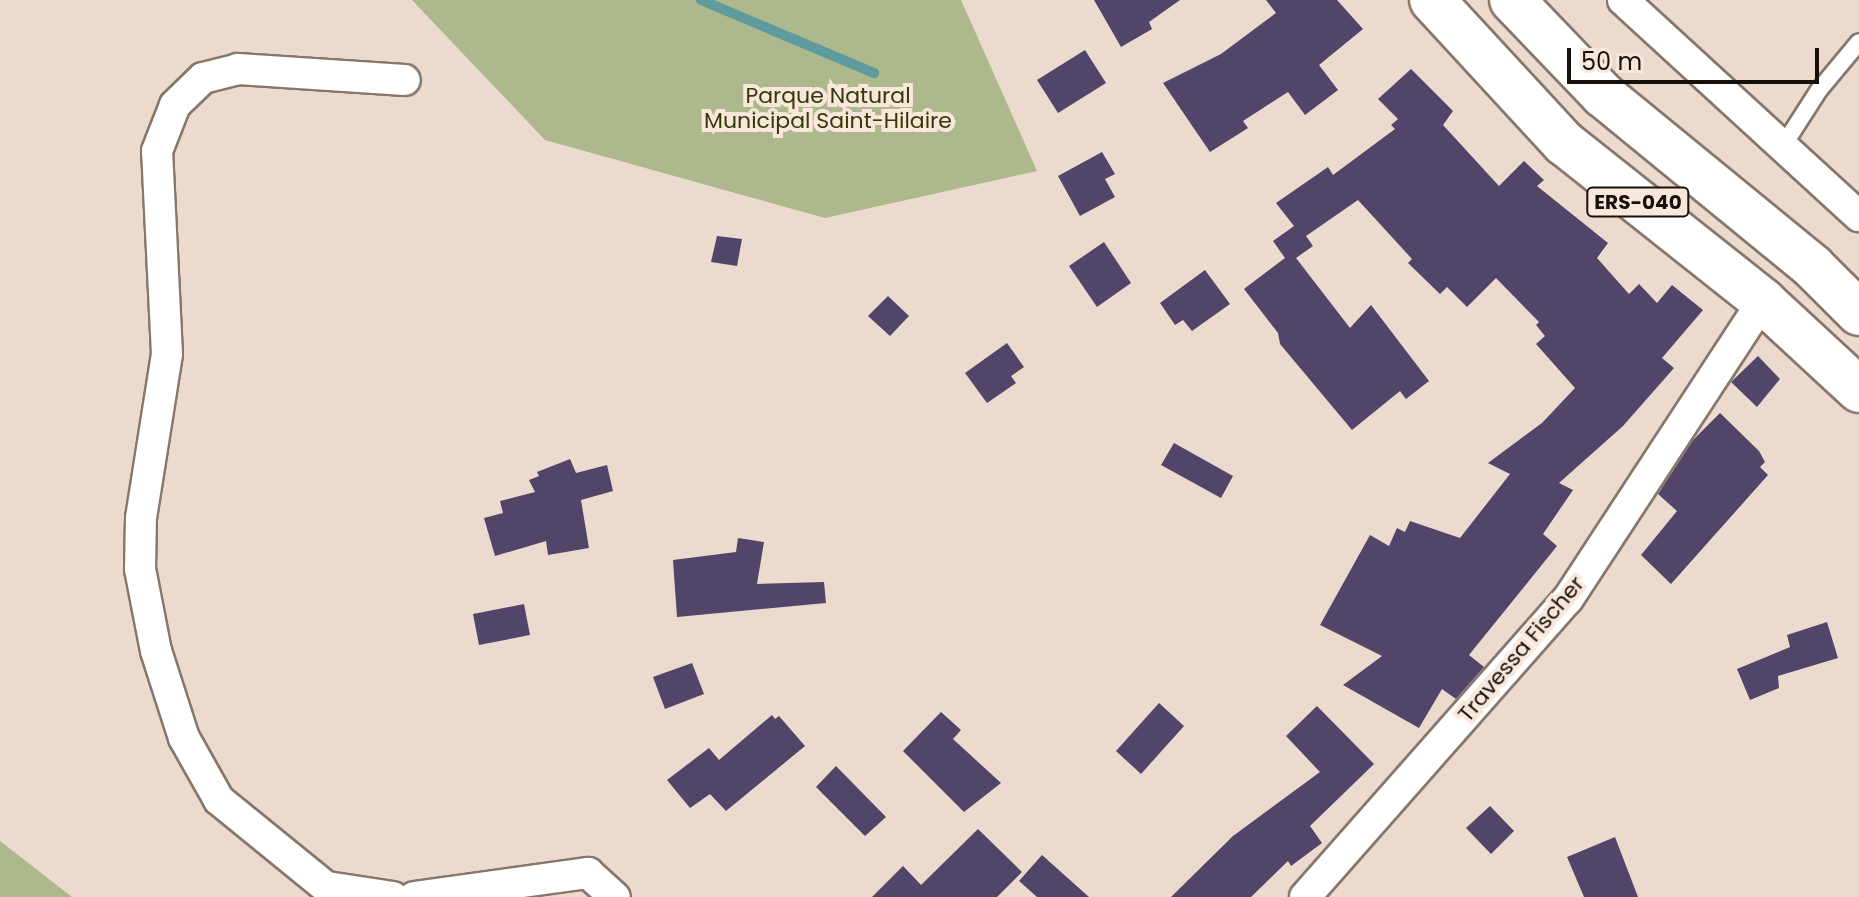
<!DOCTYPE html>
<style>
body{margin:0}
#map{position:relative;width:1859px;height:897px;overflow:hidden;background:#ecdace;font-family:Poppins,sans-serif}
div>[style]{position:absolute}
.green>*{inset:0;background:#adb88d}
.stream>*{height:10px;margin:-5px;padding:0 5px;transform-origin:5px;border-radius:5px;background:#5f9a9e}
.building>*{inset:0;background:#514569}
.roads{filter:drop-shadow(2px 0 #87776b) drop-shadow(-2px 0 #87776b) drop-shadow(0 2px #87776b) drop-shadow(0 -2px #87776b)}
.lane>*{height:16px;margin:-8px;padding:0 8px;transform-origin:8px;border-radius:8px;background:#fff}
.street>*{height:30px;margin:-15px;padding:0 15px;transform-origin:15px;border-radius:15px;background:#fff}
.primary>*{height:44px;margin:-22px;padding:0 22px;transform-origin:22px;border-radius:22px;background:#fff}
span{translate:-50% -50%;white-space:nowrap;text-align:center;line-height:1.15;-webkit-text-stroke:8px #fae7db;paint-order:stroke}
.shield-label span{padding:2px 6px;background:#fae7db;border:2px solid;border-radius:6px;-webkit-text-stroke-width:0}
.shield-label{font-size:20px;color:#16100c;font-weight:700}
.park-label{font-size:22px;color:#323c08}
.street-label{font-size:22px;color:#16100c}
.scale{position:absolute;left:1567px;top:48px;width:252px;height:36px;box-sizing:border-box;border:4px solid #16100c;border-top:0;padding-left:10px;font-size:24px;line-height:28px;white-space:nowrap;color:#16100c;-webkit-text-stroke:6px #fae7db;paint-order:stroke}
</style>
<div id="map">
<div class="green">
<div style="clip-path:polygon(412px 0,961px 0,1037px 171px,825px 218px,545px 140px)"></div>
<div style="clip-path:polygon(0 841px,72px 897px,0 897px)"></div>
</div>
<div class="stream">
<div style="left:701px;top:0;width:188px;rotate:22.9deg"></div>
</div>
<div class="building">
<div style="clip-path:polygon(1094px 0,1180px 0,1149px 22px,1152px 29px,1121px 47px)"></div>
<div style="clip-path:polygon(1266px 0,1337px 0,1363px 29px,1319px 65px,1338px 90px,1305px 115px,1288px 92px,1243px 121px,1248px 128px,1210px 152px,1163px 83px,1221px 54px,1276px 13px)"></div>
<div style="clip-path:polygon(1085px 50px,1106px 83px,1058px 113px,1037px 80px)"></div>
<div style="clip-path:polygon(1411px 69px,1453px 111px,1443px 125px,1499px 186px,1524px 161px,1544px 180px,1537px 186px,1608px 243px,1597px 258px,1629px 294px,1639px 284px,1657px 303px,1672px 285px,1703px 310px,1662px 358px,1674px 368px,1623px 426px,1559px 483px,1573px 490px,1543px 534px,1557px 546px,1469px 655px,1484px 667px,1456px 699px,1442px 689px,1419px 728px,1343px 685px,1382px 656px,1320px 625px,1370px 535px,1389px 546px,1397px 528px,1405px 532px,1410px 521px,1460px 538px,1510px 474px,1488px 463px,1542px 423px,1575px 388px,1536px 344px,1545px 336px,1536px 325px,1539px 322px,1496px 278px,1467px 307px,1447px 287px,1440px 294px,1408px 263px,1412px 259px,1358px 200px,1306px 236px,1313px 246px,1296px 258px,1350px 328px,1371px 305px,1429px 381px,1406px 399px,1400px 391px,1352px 430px,1280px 344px,1278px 333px,1244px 289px,1285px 258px,1273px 241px,1294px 226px,1276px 203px,1328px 167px,1333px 175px,1395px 129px,1391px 125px,1398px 119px,1378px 99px)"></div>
<div style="clip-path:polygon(1102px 152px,1115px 174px,1105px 179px,1115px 197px,1080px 216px,1058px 176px)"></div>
<div style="clip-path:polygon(717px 236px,742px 239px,737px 266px,711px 262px)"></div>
<div style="clip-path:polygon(1104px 242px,1131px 283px,1097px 307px,1069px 266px)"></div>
<div style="clip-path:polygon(1205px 270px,1230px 304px,1192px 331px,1183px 320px,1175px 325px,1160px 303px)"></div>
<div style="clip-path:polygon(888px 296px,909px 316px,890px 336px,868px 316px)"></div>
<div style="clip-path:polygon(1007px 343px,1024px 367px,1011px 376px,1016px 383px,987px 403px,965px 373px)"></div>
<div style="clip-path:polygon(1758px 356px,1780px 379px,1757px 407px,1731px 382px)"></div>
<div style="clip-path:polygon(1720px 413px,1759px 451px,1765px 462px,1760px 467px,1768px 475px,1671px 584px,1641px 555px,1677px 511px,1658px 494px,1693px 440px)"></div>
<div style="clip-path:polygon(1174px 443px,1233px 476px,1221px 498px,1161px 465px)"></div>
<div style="clip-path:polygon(570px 459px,576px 473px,607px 465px,613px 491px,581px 500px,589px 548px,548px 555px,546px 541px,495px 556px,484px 518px,503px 513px,500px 501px,535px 492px,529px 480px,539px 476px,537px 472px)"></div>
<div style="clip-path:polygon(738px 538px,764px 542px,757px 584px,824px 582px,826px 603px,677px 617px,673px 560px,736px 552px)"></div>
<div style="clip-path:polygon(524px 604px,530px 635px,479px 645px,473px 614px)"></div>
<div style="clip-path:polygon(1827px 622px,1838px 658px,1778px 676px,1779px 688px,1750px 700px,1737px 669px,1790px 647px,1787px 635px)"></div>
<div style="clip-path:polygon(692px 663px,704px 694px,665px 709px,653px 677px)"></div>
<div style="clip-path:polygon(1159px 703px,1184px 726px,1141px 774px,1116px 751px)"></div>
<div style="clip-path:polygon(1317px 706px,1374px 764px,1310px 826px,1322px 843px,1291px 866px,1288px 861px,1251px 897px,1171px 897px,1233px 836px,1320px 772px,1286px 736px)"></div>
<div style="clip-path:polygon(941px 712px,961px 730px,953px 739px,1001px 783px,964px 812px,903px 751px)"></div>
<div style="clip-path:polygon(772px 715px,775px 719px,779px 716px,805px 746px,726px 811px,710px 794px,690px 808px,667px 780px,709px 748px,719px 760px)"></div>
<div style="clip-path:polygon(836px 766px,886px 817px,865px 836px,816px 787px)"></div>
<div style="clip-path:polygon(1490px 806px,1514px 831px,1491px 854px,1466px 828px)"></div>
<div style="clip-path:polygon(978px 829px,1022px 872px,997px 897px,872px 897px,903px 866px,921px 885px)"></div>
<div style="clip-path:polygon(1615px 837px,1638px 897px,1584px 897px,1567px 857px)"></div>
<div style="clip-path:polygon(1042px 855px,1089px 897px,1037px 897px,1019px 881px)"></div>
</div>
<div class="roads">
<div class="lane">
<div style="left:1783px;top:146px;width:67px;rotate:-57.3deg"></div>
<div style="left:1819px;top:90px;width:62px;rotate:-50.2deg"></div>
</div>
<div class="street">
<div style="left:1623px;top:0;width:320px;rotate:42.5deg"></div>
<div style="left:393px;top:897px;width:68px;rotate:-171.5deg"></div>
<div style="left:326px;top:887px;width:138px;rotate:-140.9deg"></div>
<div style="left:219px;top:800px;width:71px;rotate:-119.4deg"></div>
<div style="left:184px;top:738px;width:91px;rotate:-107.8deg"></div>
<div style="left:156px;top:651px;width:84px;rotate:-101deg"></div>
<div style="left:140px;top:569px;width:51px;rotate:-88.9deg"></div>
<div style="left:141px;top:518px;width:166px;rotate:-81deg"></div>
<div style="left:167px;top:354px;width:203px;rotate:-92.8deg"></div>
<div style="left:157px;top:151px;width:49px;rotate:-68.6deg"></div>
<div style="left:175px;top:105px;width:39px;rotate:-44deg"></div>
<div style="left:203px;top:78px;width:36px;rotate:-14deg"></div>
<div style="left:238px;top:69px;width:167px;rotate:3.8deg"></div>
<div style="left:414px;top:897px;width:176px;rotate:-7.9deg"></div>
<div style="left:588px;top:873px;width:36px;rotate:42deg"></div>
<div style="left:1305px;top:897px;width:397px;rotate:-48.6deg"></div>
<div style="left:1568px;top:599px;width:356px;rotate:-56.8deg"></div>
</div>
<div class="primary">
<div style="left:1432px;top:0;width:195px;rotate:47.3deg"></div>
<div style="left:1564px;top:143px;width:254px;rotate:38.4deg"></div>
<div style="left:1763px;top:301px;width:131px;rotate:42.8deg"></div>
<div style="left:1512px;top:0;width:132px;rotate:46.2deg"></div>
<div style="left:1603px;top:95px;width:271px;rotate:39.3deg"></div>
<div style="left:1813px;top:267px;width:65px;rotate:45deg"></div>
</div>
</div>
<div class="shield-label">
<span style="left:1638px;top:202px">ERS-040</span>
</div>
<div class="park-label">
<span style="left:828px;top:108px">Parque Natural<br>Municipal Saint-Hilaire</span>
</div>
<div class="street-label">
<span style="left:1521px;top:649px;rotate:-50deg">Travessa Fischer</span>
</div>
<div class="scale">50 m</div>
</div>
